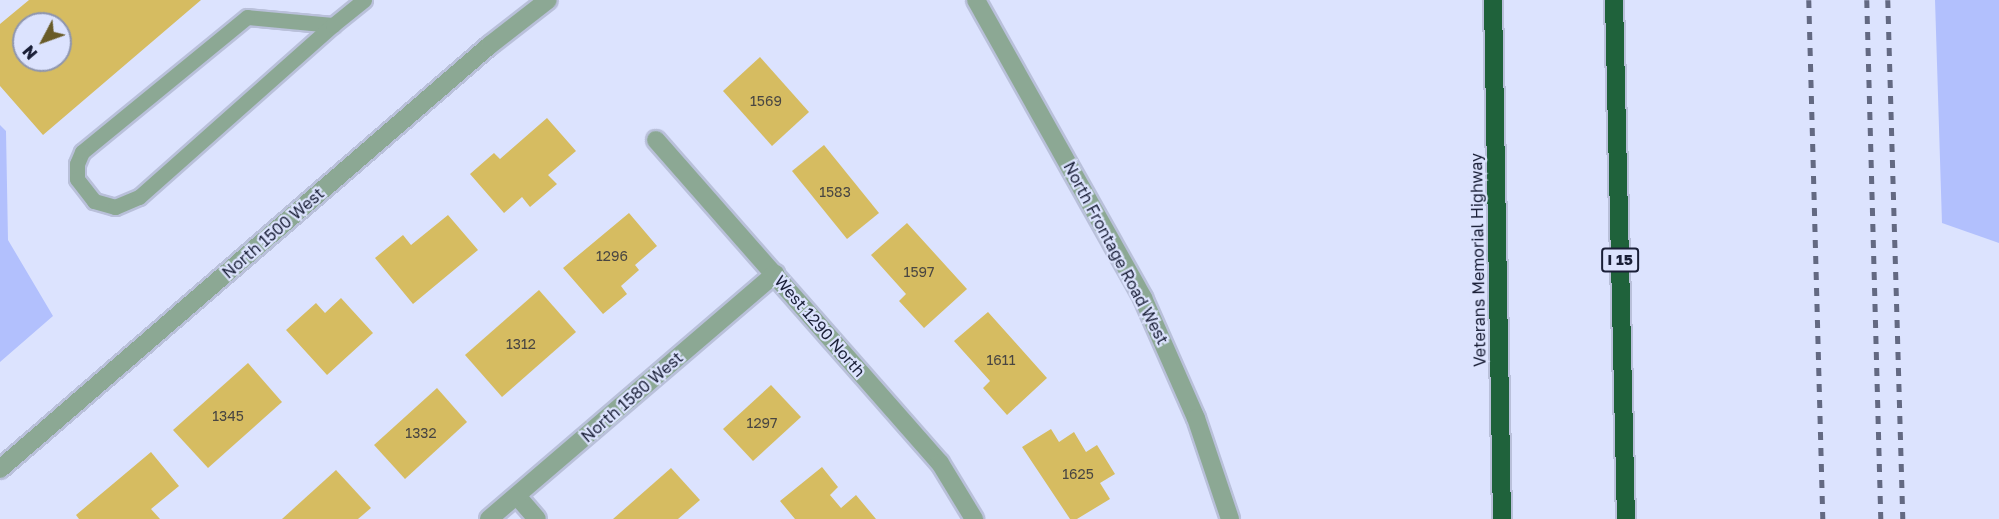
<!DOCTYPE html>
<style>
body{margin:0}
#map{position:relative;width:1999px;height:519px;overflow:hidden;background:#dce3fe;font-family:"Golos Text",sans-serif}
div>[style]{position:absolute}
.green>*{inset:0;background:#b2c0fd}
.building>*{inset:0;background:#d6bc61}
.roads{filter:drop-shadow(2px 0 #b9c0da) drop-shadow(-2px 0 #b9c0da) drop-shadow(0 2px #b9c0da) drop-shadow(0 -2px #b9c0da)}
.service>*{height:15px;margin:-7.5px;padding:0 7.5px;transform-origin:7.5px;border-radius:7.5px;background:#8ca894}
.minor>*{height:18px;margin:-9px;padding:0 9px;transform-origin:9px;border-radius:9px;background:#8ca894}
.tertiary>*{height:18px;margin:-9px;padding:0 9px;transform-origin:9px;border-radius:9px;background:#8ca894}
.motorway>*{height:18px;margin:-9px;padding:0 9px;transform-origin:9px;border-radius:9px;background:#1f623b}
.rail>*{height:4.5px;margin-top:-2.25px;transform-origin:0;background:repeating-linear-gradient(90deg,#636982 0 8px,transparent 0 16px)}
span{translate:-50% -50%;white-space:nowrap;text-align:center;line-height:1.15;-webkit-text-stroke:4.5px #dce3fe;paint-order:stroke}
.number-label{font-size:14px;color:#494642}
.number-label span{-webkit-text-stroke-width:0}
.shield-label span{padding:2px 4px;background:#dce3fe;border:2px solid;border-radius:4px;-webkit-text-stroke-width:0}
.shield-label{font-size:15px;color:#1a1f37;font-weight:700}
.street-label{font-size:16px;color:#1a1f37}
.north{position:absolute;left:12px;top:12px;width:60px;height:60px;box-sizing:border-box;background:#dce3fe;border:2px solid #8e95ae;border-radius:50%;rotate:229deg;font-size:16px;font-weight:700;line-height:24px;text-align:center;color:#1a1f37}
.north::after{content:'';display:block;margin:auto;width:21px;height:27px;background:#695b28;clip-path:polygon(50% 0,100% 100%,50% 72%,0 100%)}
</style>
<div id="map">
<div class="green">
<div style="clip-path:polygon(1935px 0,1999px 0,1999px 243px,1942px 223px)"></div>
<div style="clip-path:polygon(0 125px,6px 131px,8px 240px,53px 316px,0 362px)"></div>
</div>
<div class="building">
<div style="clip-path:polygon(evenodd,29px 0,201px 0,43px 135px,0 86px,0 24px,29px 0,24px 24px,60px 24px,60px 60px,24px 60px,24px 24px)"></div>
<div style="clip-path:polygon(760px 57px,809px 112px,772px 146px,723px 91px)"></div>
<div style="clip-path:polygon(547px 118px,576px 151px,548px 175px,557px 184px,530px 207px,522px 197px,504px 213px,470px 174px,494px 153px,500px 159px)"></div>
<div style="clip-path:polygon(824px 145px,879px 213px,847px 239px,792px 171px)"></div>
<div style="clip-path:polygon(629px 213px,657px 246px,635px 265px,639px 270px,621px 286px,627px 294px,603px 314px,563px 268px)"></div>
<div style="clip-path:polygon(448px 215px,478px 250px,413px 304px,375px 258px,403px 235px,411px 245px)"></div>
<div style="clip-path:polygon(907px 223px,967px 289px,924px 328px,899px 301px,906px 294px,871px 255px)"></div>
<div style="clip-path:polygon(539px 290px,576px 332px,502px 397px,465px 355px)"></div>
<div style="clip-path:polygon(341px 298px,373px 333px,327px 375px,286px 330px,316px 303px,325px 313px)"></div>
<div style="clip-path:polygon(988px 312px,1047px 378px,1007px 415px,983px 388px,990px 381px,954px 341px)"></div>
<div style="clip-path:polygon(248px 363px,282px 402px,208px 468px,173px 430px)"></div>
<div style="clip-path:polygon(771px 385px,801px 417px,753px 461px,723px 429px)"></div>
<div style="clip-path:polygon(437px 388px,467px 422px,405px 479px,374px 445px)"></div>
<div style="clip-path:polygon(1051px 429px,1059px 442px,1074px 432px,1086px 452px,1097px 445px,1115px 474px,1100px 483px,1110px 499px,1077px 519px,1070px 519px,1022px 447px)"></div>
<div style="clip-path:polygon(151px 452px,179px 486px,151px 509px,160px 519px,79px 519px,76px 515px)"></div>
<div style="clip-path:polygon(822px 467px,838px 487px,830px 495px,841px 508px,856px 495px,876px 519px,795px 519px,780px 501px)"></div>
<div style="clip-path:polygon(671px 468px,700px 500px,678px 519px,613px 519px)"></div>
<div style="clip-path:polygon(336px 470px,371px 508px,358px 519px,282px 519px)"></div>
</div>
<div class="roads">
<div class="service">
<div style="left:333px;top:25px;width:86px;rotate:-174.7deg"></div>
<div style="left:247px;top:17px;width:213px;rotate:140.7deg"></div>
<div style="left:82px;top:152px;width:13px;rotate:113deg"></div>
<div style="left:77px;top:164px;width:15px;rotate:90deg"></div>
<div style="left:77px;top:179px;width:28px;rotate:52deg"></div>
<div style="left:94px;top:201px;width:22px;rotate:16deg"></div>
<div style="left:115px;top:207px;width:26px;rotate:-23deg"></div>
<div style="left:139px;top:197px;width:259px;rotate:-41.6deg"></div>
<div style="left:333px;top:25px;width:40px;rotate:-39deg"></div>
</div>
<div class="minor">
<div style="left:656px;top:140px;width:430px;rotate:48.7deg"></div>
<div style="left:940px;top:463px;width:66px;rotate:58.7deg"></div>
<div style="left:517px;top:496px;width:30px;rotate:49deg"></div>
<div style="left:489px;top:519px;width:377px;rotate:-40.6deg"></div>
</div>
<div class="tertiary">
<div style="left:976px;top:0;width:342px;rotate:60.7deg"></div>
<div style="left:1143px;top:298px;width:131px;rotate:66.2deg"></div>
<div style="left:1196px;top:418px;width:107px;rotate:71.4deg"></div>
<div style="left:0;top:469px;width:648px;rotate:-40.87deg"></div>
<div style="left:490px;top:45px;width:73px;rotate:-37.8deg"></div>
</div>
<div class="motorway">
<div style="left:1493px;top:0;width:519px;rotate:89.01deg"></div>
<div style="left:1614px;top:0;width:519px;rotate:88.68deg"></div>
</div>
</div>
<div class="rail">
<div style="left:1809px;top:0;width:519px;rotate:88.45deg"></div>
<div style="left:1867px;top:0;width:519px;rotate:88.45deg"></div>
<div style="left:1888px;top:0;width:519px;rotate:88.34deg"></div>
</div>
<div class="number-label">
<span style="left:766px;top:101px">1569</span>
<span style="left:835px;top:192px">1583</span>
<span style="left:612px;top:256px">1296</span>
<span style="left:919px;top:272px">1597</span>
<span style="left:521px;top:344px">1312</span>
<span style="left:1001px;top:360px">1611</span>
<span style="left:228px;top:416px">1345</span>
<span style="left:762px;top:423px">1297</span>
<span style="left:421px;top:433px">1332</span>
<span style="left:1078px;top:474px">1625</span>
</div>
<div class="shield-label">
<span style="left:1620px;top:260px">I 15</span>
</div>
<div class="street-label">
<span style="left:273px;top:233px;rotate:-41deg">North 1500 West</span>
<span style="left:1116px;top:253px;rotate:62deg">North Frontage Road West</span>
<span style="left:1478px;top:260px;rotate:-91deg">Veterans Memorial Highway</span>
<span style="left:820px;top:326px;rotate:49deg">West 1290 North</span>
<span style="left:632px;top:397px;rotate:-41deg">North 1580 West</span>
</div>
<div class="north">N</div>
</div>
